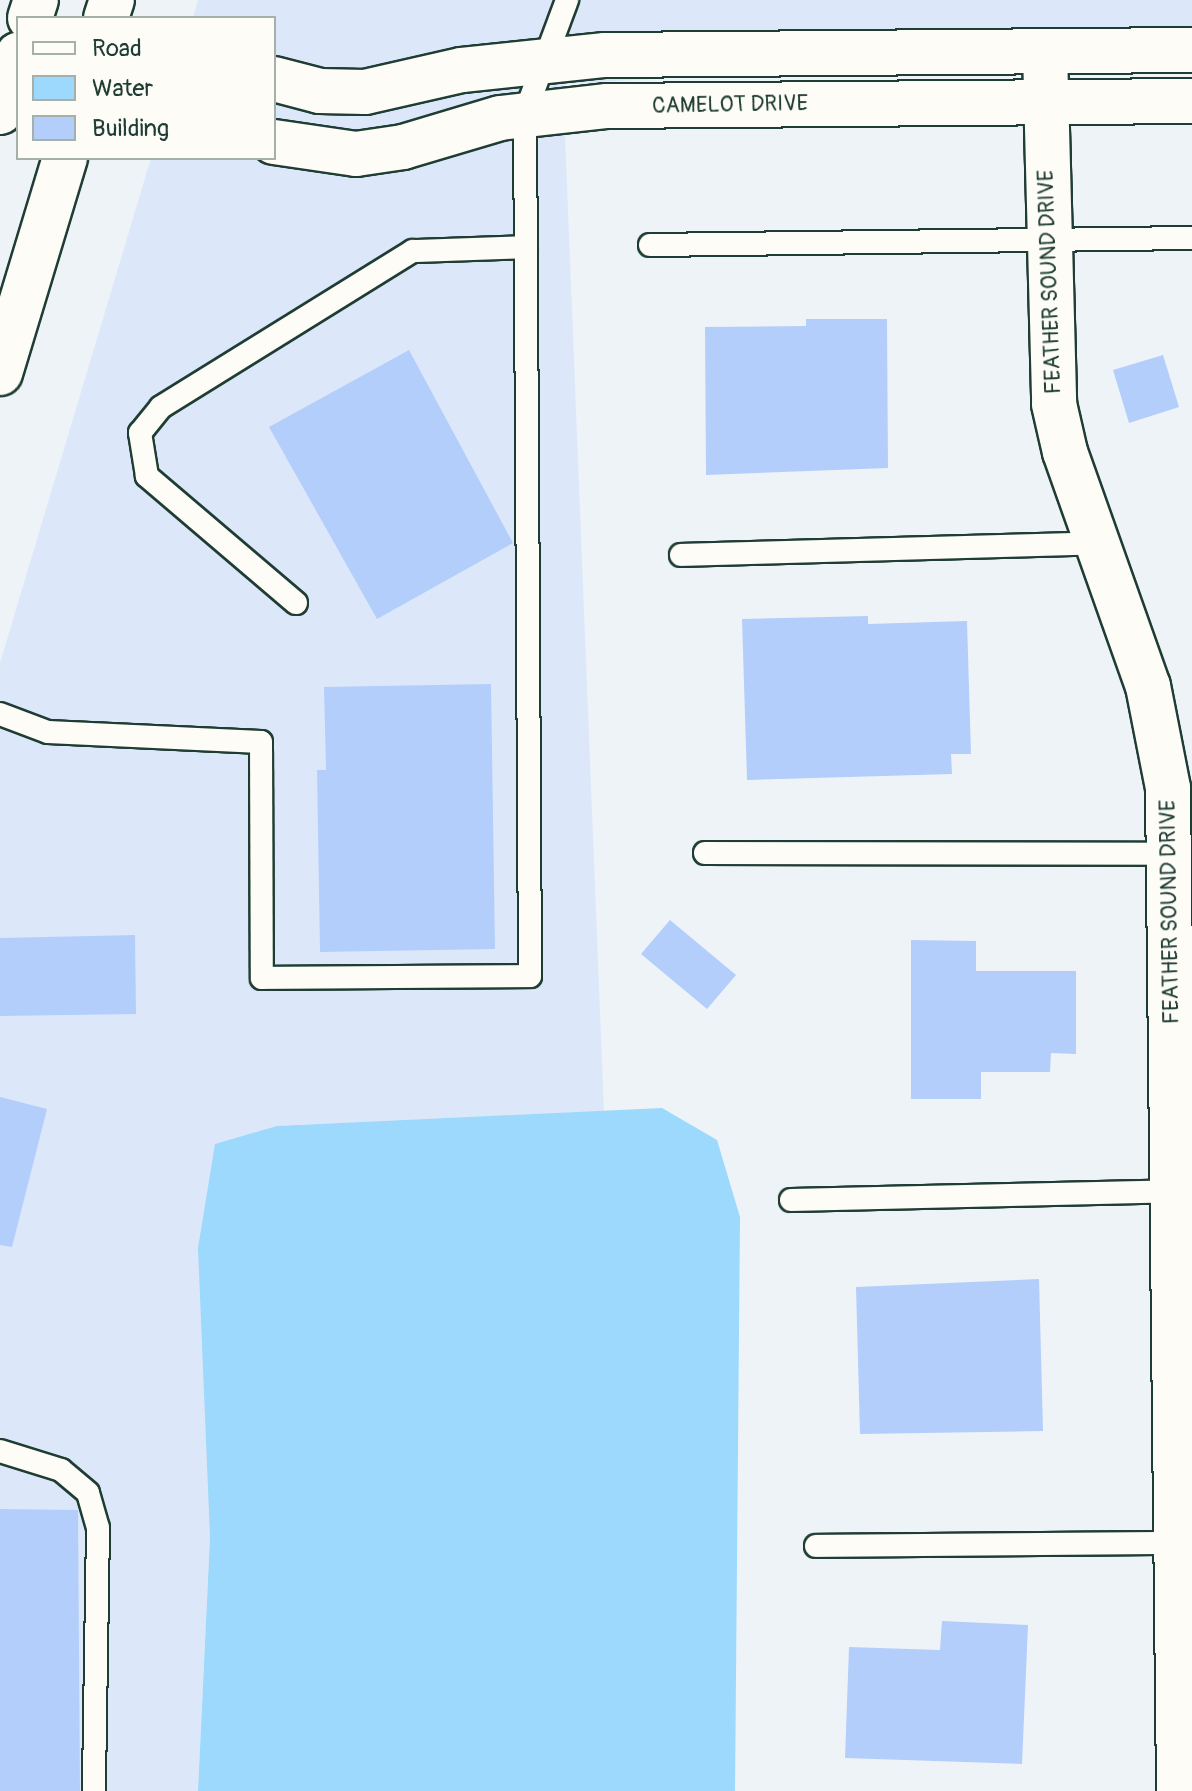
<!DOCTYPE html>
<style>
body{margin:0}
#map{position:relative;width:1192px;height:1791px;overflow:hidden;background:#eef3f8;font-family:Pangolin,sans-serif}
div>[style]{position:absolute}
.built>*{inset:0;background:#dce8f9}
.water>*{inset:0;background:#9cd9fd}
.building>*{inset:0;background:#b3cefb}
.roads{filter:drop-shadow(2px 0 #1f3d34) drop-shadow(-2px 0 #1f3d34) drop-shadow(0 2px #1f3d34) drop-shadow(0 -2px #1f3d34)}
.lane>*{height:22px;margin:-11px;padding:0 11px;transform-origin:11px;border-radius:11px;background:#fdfcf7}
.street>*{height:44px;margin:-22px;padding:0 22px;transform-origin:22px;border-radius:22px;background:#fdfcf7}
.secondary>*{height:44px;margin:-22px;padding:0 22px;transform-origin:22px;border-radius:22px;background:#fdfcf7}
span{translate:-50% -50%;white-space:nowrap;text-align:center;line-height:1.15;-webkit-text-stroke:6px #fdfcf7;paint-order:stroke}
.street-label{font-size:22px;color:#1f3d34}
.legend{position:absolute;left:16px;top:16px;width:260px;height:144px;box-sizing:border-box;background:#fdfcf7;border:2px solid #a4b0a9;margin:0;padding:10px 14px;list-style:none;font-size:24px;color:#1f3d34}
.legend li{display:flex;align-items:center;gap:16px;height:40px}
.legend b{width:40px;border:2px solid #a4b0a9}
</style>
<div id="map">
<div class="built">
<div style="clip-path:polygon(198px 0,1192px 0,1192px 61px,894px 65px,563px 84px,604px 1111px,277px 1126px,210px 1537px,198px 1791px,0 1791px,0 663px,151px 158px,274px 158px,274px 18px,193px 18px)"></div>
</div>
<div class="water">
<div style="clip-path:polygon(662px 1108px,717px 1140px,740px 1217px,735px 1791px,198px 1791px,210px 1537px,198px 1248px,215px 1144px,277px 1126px)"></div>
</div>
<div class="building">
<div style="clip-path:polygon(806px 319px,887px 319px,888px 468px,706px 475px,705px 327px,806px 326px)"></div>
<div style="clip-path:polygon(409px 350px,513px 543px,377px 619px,269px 427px)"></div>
<div style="clip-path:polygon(1163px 355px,1179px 407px,1129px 423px,1113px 370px)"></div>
<div style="clip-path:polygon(868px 616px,868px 624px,967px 621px,971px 754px,951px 754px,952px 774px,747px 780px,742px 619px)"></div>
<div style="clip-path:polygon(491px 684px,495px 949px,320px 952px,317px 770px,326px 770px,324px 687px)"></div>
<div style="clip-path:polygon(670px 920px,736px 975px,707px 1009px,641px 954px)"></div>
<div style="clip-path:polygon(135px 935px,136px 1014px,0 1016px,0 938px)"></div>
<div style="clip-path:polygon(911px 940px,976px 941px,976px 971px,1076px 971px,1076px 1054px,1051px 1053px,1050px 1072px,981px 1072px,981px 1099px,911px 1099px)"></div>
<div style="clip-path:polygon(0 1097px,47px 1109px,12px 1247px,0 1245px)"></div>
<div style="clip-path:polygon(1039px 1279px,1043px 1431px,860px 1434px,856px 1287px)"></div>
<div style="clip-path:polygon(0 1509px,78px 1510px,80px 1791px,0 1791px)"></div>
<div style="clip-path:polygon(942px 1621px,1028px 1625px,1022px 1764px,845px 1758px,849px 1647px,940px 1650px)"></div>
</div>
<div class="roads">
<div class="lane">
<div style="left:650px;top:245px;width:542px;rotate:-0.74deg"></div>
<div style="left:681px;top:555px;width:417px;rotate:-1.6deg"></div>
<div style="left:296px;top:603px;width:196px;rotate:-139.6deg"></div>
<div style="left:147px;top:476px;width:44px;rotate:-99.2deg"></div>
<div style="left:140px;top:433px;width:33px;rotate:-51deg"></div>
<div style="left:161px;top:407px;width:296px;rotate:-31.8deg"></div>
<div style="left:413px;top:251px;width:113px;rotate:-2deg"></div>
<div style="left:0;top:714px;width:51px;rotate:20.6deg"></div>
<div style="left:48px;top:732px;width:213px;rotate:2.7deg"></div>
<div style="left:261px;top:742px;width:236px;rotate:89.8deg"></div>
<div style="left:262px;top:978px;width:268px;rotate:-0.4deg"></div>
<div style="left:530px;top:976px;width:863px;rotate:-90.33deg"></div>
<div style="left:525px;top:113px;width:121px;rotate:-69.6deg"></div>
<div style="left:705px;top:853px;width:464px;rotate:0.1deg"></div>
<div style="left:791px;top:1200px;width:383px;rotate:-1.3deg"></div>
<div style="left:0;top:1451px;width:64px;rotate:17.3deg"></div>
<div style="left:61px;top:1470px;width:35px;rotate:40deg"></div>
<div style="left:88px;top:1493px;width:36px;rotate:74deg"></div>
<div style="left:98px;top:1528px;width:263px;rotate:90.9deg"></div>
<div style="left:816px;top:1546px;width:362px;rotate:-0.5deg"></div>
</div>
<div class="street">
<div style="left:1045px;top:52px;width:352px;rotate:88.5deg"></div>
<div style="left:1054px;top:404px;width:49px;rotate:77.1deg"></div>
<div style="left:1065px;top:452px;width:248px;rotate:70.5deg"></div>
<div style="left:1148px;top:686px;width:104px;rotate:78.9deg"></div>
<div style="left:1168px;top:788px;width:1003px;rotate:89.37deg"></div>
<div style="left:274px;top:79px;width:48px;rotate:14.6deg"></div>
<div style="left:320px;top:91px;width:45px;rotate:1.3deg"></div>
<div style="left:365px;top:92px;width:99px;rotate:-12.8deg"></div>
<div style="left:462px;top:70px;width:144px;rotate:-6deg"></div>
<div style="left:605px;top:55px;width:587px;rotate:-0.49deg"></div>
<div style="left:274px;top:142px;width:83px;rotate:8.3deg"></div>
<div style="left:356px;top:154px;width:48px;rotate:-8.5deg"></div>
<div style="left:403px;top:147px;width:101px;rotate:-16.6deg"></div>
<div style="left:500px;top:118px;width:108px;rotate:-6.4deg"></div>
<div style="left:607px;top:106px;width:585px;rotate:-0.49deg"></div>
</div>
<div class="secondary">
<div style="left:30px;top:18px;width:19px;rotate:-72deg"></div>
<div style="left:106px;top:18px;width:19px;rotate:-72deg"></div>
<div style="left:0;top:112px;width:60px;rotate:-72.5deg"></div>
<div style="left:0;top:373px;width:225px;rotate:-73.2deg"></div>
</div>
</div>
<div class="street-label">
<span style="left:730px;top:105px;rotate:-1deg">CAMELOT DRIVE</span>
<span style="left:1050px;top:282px;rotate:-92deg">FEATHER SOUND DRIVE</span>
<span style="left:1170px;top:912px;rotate:-91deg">FEATHER SOUND DRIVE</span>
</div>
<ul class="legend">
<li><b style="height:10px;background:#fdfcf7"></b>Road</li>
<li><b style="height:22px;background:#9cd9fd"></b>Water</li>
<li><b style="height:22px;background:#b3cefb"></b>Building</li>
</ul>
</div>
